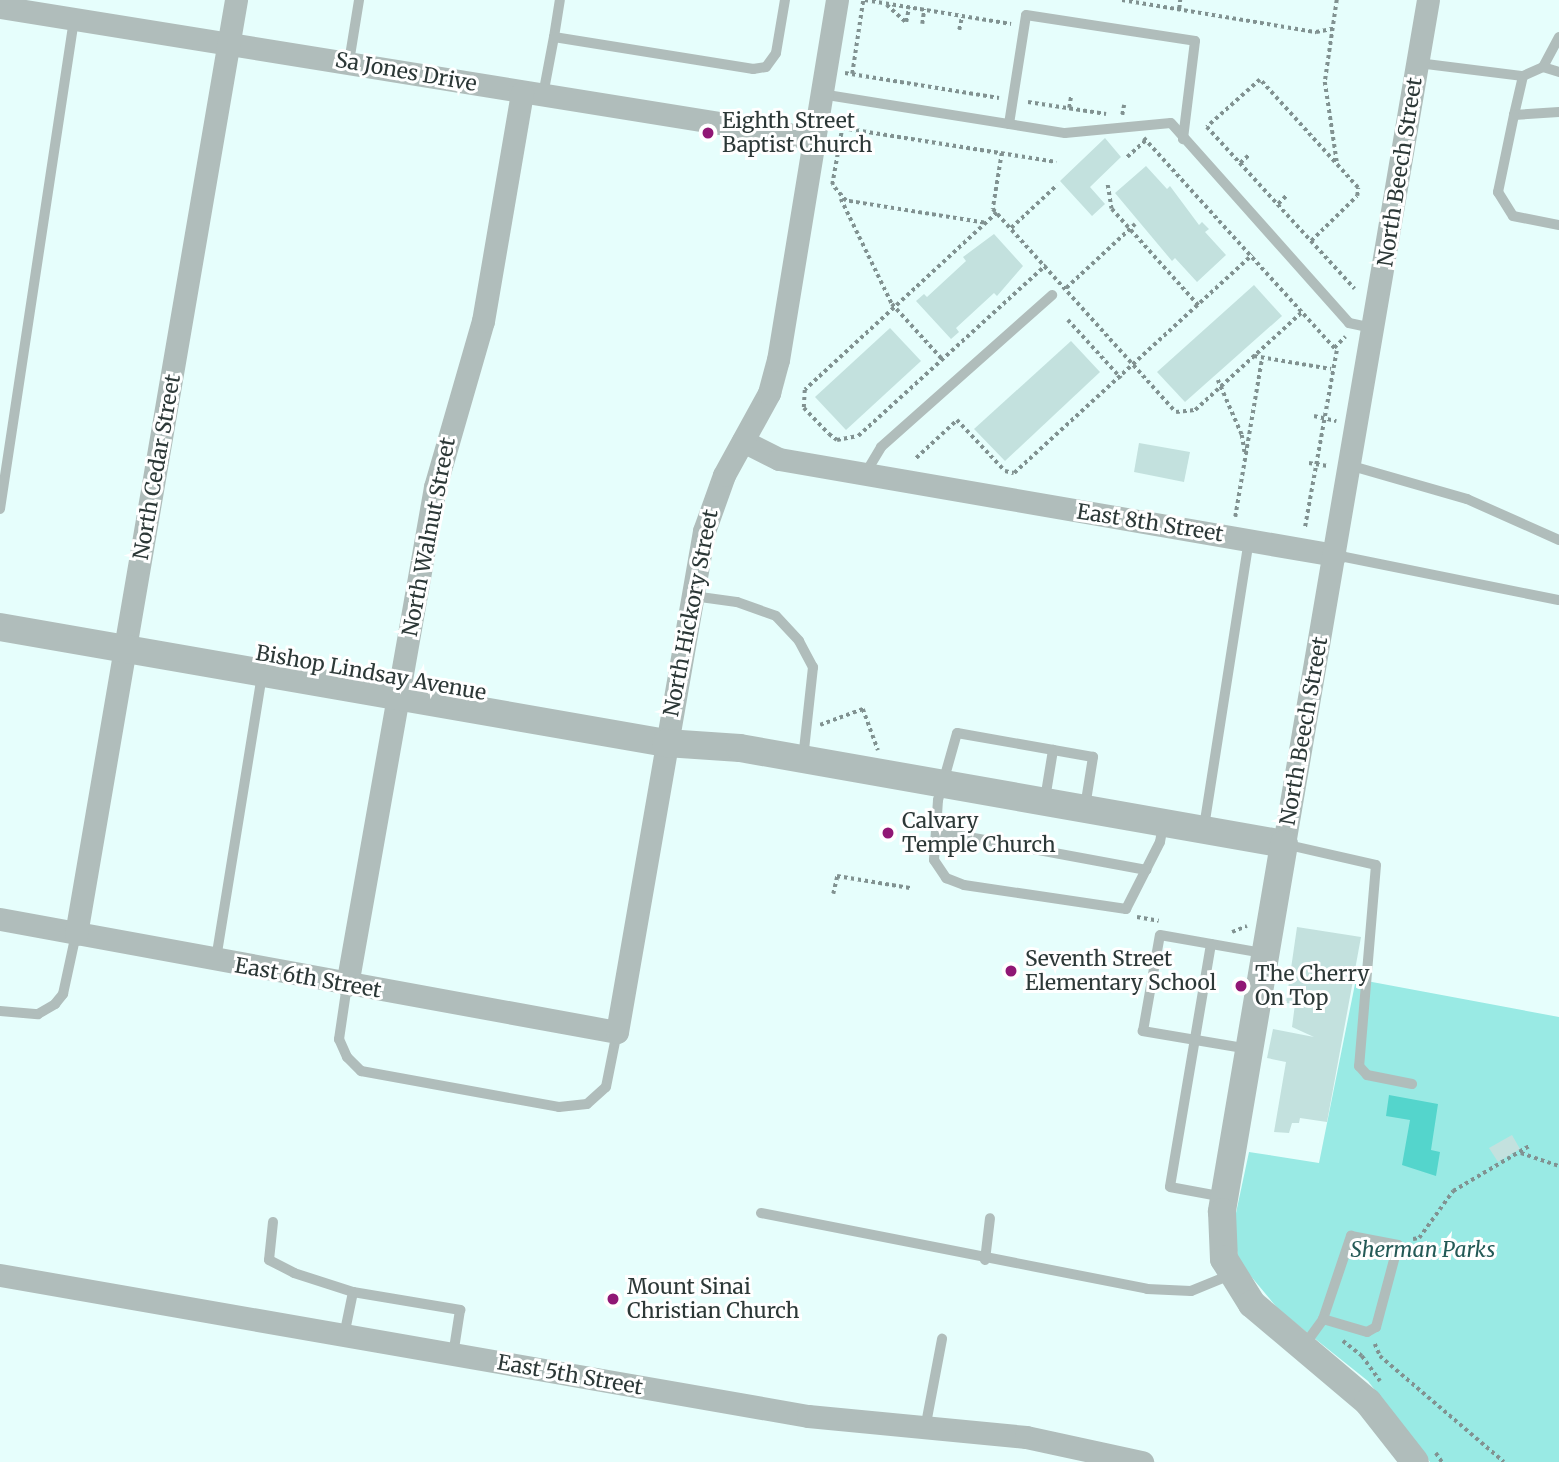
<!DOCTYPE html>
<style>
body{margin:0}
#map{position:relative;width:1559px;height:1462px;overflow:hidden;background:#e6fefc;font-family:Merriweather,serif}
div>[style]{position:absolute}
.green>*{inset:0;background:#99eae4}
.water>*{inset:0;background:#54d5cc}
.building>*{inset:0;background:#c3e1de}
.path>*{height:3.5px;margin-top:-1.75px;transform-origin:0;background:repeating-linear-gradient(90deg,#819291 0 3.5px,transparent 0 7px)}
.service>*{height:10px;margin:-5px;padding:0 5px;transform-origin:5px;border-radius:5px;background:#b0bdbb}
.minor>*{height:23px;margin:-11.5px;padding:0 11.5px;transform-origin:11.5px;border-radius:11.5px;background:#b0bdbb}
.tertiary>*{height:28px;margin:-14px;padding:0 14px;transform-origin:14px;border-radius:14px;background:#b0bdbb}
.dots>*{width:19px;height:19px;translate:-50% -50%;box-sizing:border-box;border:4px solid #fff;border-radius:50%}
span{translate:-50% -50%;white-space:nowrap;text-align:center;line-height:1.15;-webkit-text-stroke:6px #fff;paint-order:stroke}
.street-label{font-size:21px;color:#2c3837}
.poi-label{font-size:21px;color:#2c3837}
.left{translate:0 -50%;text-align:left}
.park-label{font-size:21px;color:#245a57;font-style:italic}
</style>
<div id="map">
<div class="green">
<div style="clip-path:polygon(1356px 979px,1559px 1017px,1559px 1462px,1430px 1462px,1368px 1381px,1279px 1310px,1239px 1262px,1233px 1227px,1249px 1152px,1319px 1163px)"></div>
</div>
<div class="water">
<div style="clip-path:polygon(1389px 1095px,1438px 1104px,1431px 1150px,1440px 1152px,1436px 1176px,1402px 1165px,1410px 1120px,1386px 1116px)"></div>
</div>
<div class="building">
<div style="clip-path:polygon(1105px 138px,1121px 157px,1090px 187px,1105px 204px,1092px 216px,1060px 181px)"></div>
<div style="clip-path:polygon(1146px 166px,1167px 189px,1170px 186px,1199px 225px,1202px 222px,1209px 229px,1205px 232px,1226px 255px,1197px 282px,1175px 258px,1172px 261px,1115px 193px)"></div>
<div style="clip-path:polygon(994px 234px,1023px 266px,997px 296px,994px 293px,956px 328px,959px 332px,951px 339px,916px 301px,924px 294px,927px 297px,966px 261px,963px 257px)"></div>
<div style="clip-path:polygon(1254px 285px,1282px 316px,1185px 402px,1157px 372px)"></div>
<div style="clip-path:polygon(890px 328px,921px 361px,846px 430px,815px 397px)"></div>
<div style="clip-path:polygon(1071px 341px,1100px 372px,1005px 461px,974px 429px)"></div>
<div style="clip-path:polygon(1139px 443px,1190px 452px,1184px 482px,1134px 472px)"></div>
<div style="clip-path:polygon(1297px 927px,1361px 937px,1327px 1122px,1300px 1118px,1299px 1123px,1292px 1123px,1289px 1133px,1274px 1132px,1286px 1062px,1267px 1058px,1273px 1029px,1314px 1037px,1292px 1027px,1295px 1004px,1286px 1003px)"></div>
<div style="clip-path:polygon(1512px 1135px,1520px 1149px,1498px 1162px,1489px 1148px)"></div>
</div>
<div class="path">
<div style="left:865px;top:0;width:148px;rotate:9.3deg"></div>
<div style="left:1122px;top:0;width:197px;rotate:9.4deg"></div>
<div style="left:1316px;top:32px;width:16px;rotate:-11deg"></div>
<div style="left:1337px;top:0;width:83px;rotate:98.3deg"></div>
<div style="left:1325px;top:82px;width:81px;rotate:81.5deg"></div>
<div style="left:887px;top:5px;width:25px;rotate:42deg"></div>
<div style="left:1179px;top:9px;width:9px;rotate:-84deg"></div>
<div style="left:906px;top:22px;width:15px;rotate:-79deg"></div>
<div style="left:922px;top:24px;width:15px;rotate:-82deg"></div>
<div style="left:959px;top:30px;width:14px;rotate:-78deg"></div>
<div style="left:845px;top:73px;width:156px;rotate:9.2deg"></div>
<div style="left:852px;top:74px;width:75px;rotate:-81.5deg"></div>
<div style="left:1028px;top:102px;width:79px;rotate:8.7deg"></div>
<div style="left:1069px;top:108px;width:13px;rotate:-81deg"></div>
<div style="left:1122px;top:115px;width:10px;rotate:-79deg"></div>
<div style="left:1144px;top:138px;width:287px;rotate:47.8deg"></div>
<div style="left:1337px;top:351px;width:181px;rotate:100.2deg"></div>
<div style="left:1002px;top:153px;width:57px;rotate:99.1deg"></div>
<div style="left:993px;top:209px;width:273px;rotate:48deg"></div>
<div style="left:1176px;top:412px;width:19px;rotate:-6deg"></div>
<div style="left:1195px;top:410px;width:145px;rotate:-42.5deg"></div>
<div style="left:1127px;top:157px;width:25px;rotate:-42deg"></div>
<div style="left:1240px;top:163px;width:13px;rotate:-42deg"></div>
<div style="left:1108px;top:185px;width:24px;rotate:81deg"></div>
<div style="left:1112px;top:209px;width:130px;rotate:48.1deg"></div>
<div style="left:841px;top:199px;width:117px;rotate:64.1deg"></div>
<div style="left:892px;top:304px;width:74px;rotate:47.7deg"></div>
<div style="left:1278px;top:204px;width:13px;rotate:-45deg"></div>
<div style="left:997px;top:213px;width:261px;rotate:137.3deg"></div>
<div style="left:805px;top:390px;width:18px;rotate:93deg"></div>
<div style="left:804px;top:408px;width:36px;rotate:46deg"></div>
<div style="left:829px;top:434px;width:10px;rotate:37deg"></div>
<div style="left:837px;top:440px;width:21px;rotate:-11deg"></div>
<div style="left:858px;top:436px;width:254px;rotate:-42.3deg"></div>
<div style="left:984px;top:223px;width:140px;rotate:-170.9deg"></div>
<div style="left:846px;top:201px;width:21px;rotate:-131deg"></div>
<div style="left:832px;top:185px;width:58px;rotate:-80deg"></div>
<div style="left:842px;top:128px;width:217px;rotate:9deg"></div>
<div style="left:1011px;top:228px;width:63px;rotate:-43.1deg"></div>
<div style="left:1311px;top:241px;width:64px;rotate:-44.4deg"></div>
<div style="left:1357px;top:196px;width:8px;rotate:-83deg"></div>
<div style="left:1358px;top:188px;width:146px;rotate:-132.2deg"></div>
<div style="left:1260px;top:80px;width:71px;rotate:138.4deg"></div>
<div style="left:1207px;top:127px;width:219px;rotate:47.6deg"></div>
<div style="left:1066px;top:288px;width:94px;rotate:-42.8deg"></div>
<div style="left:1068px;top:320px;width:79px;rotate:47.6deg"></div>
<div style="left:1334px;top:348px;width:16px;rotate:-45deg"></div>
<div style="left:1254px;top:356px;width:78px;rotate:9.6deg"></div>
<div style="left:1218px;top:380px;width:60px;rotate:66.4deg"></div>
<div style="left:1242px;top:435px;width:18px;rotate:81deg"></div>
<div style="left:1314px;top:416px;width:23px;rotate:13deg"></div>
<div style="left:916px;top:458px;width:56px;rotate:-42.8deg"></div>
<div style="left:957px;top:420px;width:70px;rotate:46.7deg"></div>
<div style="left:1005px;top:471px;width:9px;rotate:13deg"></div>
<div style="left:1014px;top:473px;width:323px;rotate:-42.5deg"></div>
<div style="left:1309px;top:463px;width:19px;rotate:9deg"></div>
<div style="left:1235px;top:517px;width:161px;rotate:-80.4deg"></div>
<div style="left:820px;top:725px;width:46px;rotate:-20.4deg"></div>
<div style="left:863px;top:709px;width:44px;rotate:69.9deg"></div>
<div style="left:833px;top:894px;width:18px;rotate:-77deg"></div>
<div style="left:837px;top:876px;width:74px;rotate:9.3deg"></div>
<div style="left:1137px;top:917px;width:22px;rotate:10deg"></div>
<div style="left:1232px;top:932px;width:16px;rotate:-22deg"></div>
<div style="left:1521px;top:1153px;width:40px;rotate:18.9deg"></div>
<div style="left:1413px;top:1239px;width:6px;rotate:-9deg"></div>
<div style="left:1419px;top:1238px;width:58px;rotate:-54.1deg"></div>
<div style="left:1453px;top:1191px;width:88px;rotate:-30.6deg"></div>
<div style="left:1343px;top:1341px;width:24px;rotate:38deg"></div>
<div style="left:1362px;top:1356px;width:31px;rotate:54deg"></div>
<div style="left:1375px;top:1344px;width:13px;rotate:67deg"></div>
<div style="left:1380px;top:1356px;width:163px;rotate:40.5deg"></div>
<div style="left:1436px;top:1453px;width:11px;rotate:56deg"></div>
</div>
<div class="service">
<div style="left:554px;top:37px;width:37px;rotate:-81deg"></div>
<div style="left:349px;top:62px;width:63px;rotate:-80.8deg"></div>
<div style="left:1418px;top:63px;width:106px;rotate:7.1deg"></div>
<div style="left:1523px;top:76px;width:22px;rotate:-24deg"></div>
<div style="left:1543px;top:67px;width:34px;rotate:-62deg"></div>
<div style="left:1543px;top:67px;width:17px;rotate:17deg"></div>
<div style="left:1523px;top:76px;width:40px;rotate:103deg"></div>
<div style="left:1514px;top:115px;width:45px;rotate:-3.8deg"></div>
<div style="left:821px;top:94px;width:247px;rotate:9.1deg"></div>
<div style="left:1065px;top:133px;width:106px;rotate:-5.4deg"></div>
<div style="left:1171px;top:123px;width:268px;rotate:48.3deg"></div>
<div style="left:1349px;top:323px;width:24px;rotate:12deg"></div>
<div style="left:543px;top:95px;width:59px;rotate:-79.3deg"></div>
<div style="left:554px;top:37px;width:202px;rotate:9.1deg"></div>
<div style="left:753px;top:69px;width:13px;rotate:-9deg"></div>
<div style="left:766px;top:67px;width:17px;rotate:-54deg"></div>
<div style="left:776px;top:53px;width:54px;rotate:-80.4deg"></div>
<div style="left:1514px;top:115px;width:79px;rotate:101.7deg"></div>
<div style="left:1498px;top:192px;width:28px;rotate:58deg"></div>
<div style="left:1513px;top:216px;width:47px;rotate:11.1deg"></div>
<div style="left:1009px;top:124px;width:110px;rotate:-81.1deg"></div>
<div style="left:1026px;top:15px;width:171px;rotate:8.7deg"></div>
<div style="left:1195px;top:41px;width:99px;rotate:97deg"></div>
<div style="left:1352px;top:466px;width:120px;rotate:16deg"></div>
<div style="left:1467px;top:499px;width:101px;rotate:24deg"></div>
<div style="left:865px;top:474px;width:31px;rotate:-59deg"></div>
<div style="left:881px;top:447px;width:229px;rotate:-41.6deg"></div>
<div style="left:0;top:509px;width:496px;rotate:-81.4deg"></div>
<div style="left:1335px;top:555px;width:228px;rotate:11.4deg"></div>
<div style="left:693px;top:596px;width:44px;rotate:7.8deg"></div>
<div style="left:737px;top:602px;width:41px;rotate:19.7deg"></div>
<div style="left:776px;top:616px;width:34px;rotate:47deg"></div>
<div style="left:799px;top:641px;width:30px;rotate:62deg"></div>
<div style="left:813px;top:667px;width:93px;rotate:96.2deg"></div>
<div style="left:1045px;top:799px;width:50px;rotate:-80.7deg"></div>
<div style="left:1085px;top:807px;width:51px;rotate:-80.9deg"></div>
<div style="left:1093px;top:757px;width:138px;rotate:-170deg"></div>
<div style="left:957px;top:733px;width:70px;rotate:105.8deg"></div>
<div style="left:938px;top:800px;width:60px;rotate:93.8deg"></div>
<div style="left:934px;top:860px;width:22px;rotate:56deg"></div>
<div style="left:946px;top:878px;width:19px;rotate:21deg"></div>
<div style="left:964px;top:885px;width:164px;rotate:8.4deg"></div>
<div style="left:1126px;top:909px;width:75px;rotate:-63.1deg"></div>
<div style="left:1160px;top:842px;width:17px;rotate:-80deg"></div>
<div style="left:1204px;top:827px;width:291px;rotate:-81.1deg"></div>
<div style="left:936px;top:831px;width:214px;rotate:10.5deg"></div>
<div style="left:1284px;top:844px;width:94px;rotate:12.9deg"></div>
<div style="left:1376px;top:865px;width:202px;rotate:94.8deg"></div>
<div style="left:1359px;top:1066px;width:12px;rotate:48deg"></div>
<div style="left:1367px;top:1075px;width:46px;rotate:11.3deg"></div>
<div style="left:1211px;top:944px;width:246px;rotate:99.6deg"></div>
<div style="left:1170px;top:1187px;width:55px;rotate:10.5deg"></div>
<div style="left:216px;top:959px;width:289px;rotate:-80.8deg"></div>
<div style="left:347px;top:985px;width:55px;rotate:98.4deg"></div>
<div style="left:339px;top:1039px;width:20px;rotate:66deg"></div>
<div style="left:347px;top:1057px;width:20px;rotate:45deg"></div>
<div style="left:361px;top:1071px;width:201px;rotate:10.3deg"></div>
<div style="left:559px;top:1107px;width:28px;rotate:-6deg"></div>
<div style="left:587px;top:1104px;width:25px;rotate:-42deg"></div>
<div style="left:606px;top:1087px;width:56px;rotate:-78.7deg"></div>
<div style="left:0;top:1011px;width:38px;rotate:5deg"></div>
<div style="left:38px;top:1014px;width:20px;rotate:-30deg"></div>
<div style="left:55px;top:1004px;width:13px;rotate:-51deg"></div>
<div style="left:63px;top:994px;width:61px;rotate:-77.8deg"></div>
<div style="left:1249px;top:1049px;width:108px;rotate:-170.4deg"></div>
<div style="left:1143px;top:1031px;width:97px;rotate:-80deg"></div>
<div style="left:1160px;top:935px;width:105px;rotate:9.9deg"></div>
<div style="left:761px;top:1213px;width:393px;rotate:11.1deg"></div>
<div style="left:1147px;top:1289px;width:44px;rotate:2.6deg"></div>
<div style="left:1191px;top:1291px;width:42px;rotate:-22.3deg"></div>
<div style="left:273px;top:1222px;width:38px;rotate:96deg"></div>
<div style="left:269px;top:1260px;width:28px;rotate:27deg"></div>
<div style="left:294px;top:1273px;width:62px;rotate:17.9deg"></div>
<div style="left:353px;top:1292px;width:45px;rotate:101.6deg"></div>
<div style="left:985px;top:1260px;width:42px;rotate:-83.2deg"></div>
<div style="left:353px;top:1292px;width:109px;rotate:9.5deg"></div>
<div style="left:460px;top:1310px;width:46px;rotate:98.8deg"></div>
<div style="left:1303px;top:1347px;width:34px;rotate:-54deg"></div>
<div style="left:1323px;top:1319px;width:88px;rotate:-71.4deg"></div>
<div style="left:1351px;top:1236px;width:48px;rotate:10.8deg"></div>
<div style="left:1398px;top:1245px;width:85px;rotate:105deg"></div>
<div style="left:1376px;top:1327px;width:10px;rotate:151deg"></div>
<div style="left:1367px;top:1332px;width:46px;rotate:-163.5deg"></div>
<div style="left:925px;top:1429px;width:92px;rotate:-79.3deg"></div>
</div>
<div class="minor">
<div style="left:0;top:7px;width:822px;rotate:9.16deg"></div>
<div style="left:743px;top:441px;width:40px;rotate:26.6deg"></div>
<div style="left:779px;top:459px;width:564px;rotate:9.8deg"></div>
<div style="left:1284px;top:844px;width:856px;rotate:-80.32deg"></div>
<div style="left:0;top:919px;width:627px;rotate:10.38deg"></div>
<div style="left:617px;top:1032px;width:508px;rotate:-80.15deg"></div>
<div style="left:704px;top:531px;width:59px;rotate:-70.3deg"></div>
<div style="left:724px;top:475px;width:94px;rotate:-61.2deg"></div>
<div style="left:769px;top:393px;width:34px;rotate:-75deg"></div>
<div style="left:778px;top:360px;width:365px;rotate:-80.7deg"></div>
<div style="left:76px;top:934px;width:948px;rotate:-80.28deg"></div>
<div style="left:347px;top:985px;width:506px;rotate:-79.98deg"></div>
<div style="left:435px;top:487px;width:173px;rotate:-73.9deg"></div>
<div style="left:483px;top:321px;width:232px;rotate:-80.3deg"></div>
<div style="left:0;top:1275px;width:820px;rotate:9.9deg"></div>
<div style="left:808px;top:1416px;width:219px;rotate:5.5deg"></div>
<div style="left:1026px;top:1437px;width:119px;rotate:12.2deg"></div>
</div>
<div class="tertiary">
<div style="left:0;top:627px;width:676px;rotate:9.88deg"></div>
<div style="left:666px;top:743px;width:74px;rotate:3.9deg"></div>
<div style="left:740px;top:748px;width:552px;rotate:10.01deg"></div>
<div style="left:1284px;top:844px;width:373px;rotate:99.6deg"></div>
<div style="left:1222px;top:1212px;width:47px;rotate:87.6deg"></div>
<div style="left:1224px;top:1259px;width:53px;rotate:58.1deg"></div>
<div style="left:1252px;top:1304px;width:152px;rotate:40.2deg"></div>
<div style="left:1368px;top:1402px;width:76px;rotate:51.9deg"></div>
</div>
<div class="dots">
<div style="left:708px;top:133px;background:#901775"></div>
<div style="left:888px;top:833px;background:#901775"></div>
<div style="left:1011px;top:971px;background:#901775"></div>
<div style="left:1241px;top:986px;background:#901775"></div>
<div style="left:613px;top:1299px;background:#901775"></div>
</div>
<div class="street-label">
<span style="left:406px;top:72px;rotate:10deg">Sa Jones Drive</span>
<span style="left:1400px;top:172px;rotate:-81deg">North Beech Street</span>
<span style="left:157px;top:467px;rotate:-80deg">North Cedar Street</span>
<span style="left:1150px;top:523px;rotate:9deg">East 8th Street</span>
<span style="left:429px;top:537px;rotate:-79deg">North Walnut Street</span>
<span style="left:691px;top:613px;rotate:-79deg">North Hickory Street</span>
<span style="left:371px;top:673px;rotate:10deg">Bishop Lindsay Avenue</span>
<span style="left:1304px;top:731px;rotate:-80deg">North Beech Street</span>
<span style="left:308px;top:978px;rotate:10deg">East 6th Street</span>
<span style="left:570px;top:1375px;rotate:10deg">East 5th Street</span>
</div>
<div class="poi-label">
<span class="left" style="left:722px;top:133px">Eighth Street<br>Baptist Church</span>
<span class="left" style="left:902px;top:833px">Calvary<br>Temple Church</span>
<span class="left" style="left:1025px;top:971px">Seventh Street<br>Elementary School</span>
<span class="left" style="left:1255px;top:986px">The Cherry<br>On Top</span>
<span class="left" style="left:627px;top:1299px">Mount Sinai<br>Christian Church</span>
</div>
<div class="park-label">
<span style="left:1423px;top:1250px">Sherman Parks</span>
</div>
</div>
